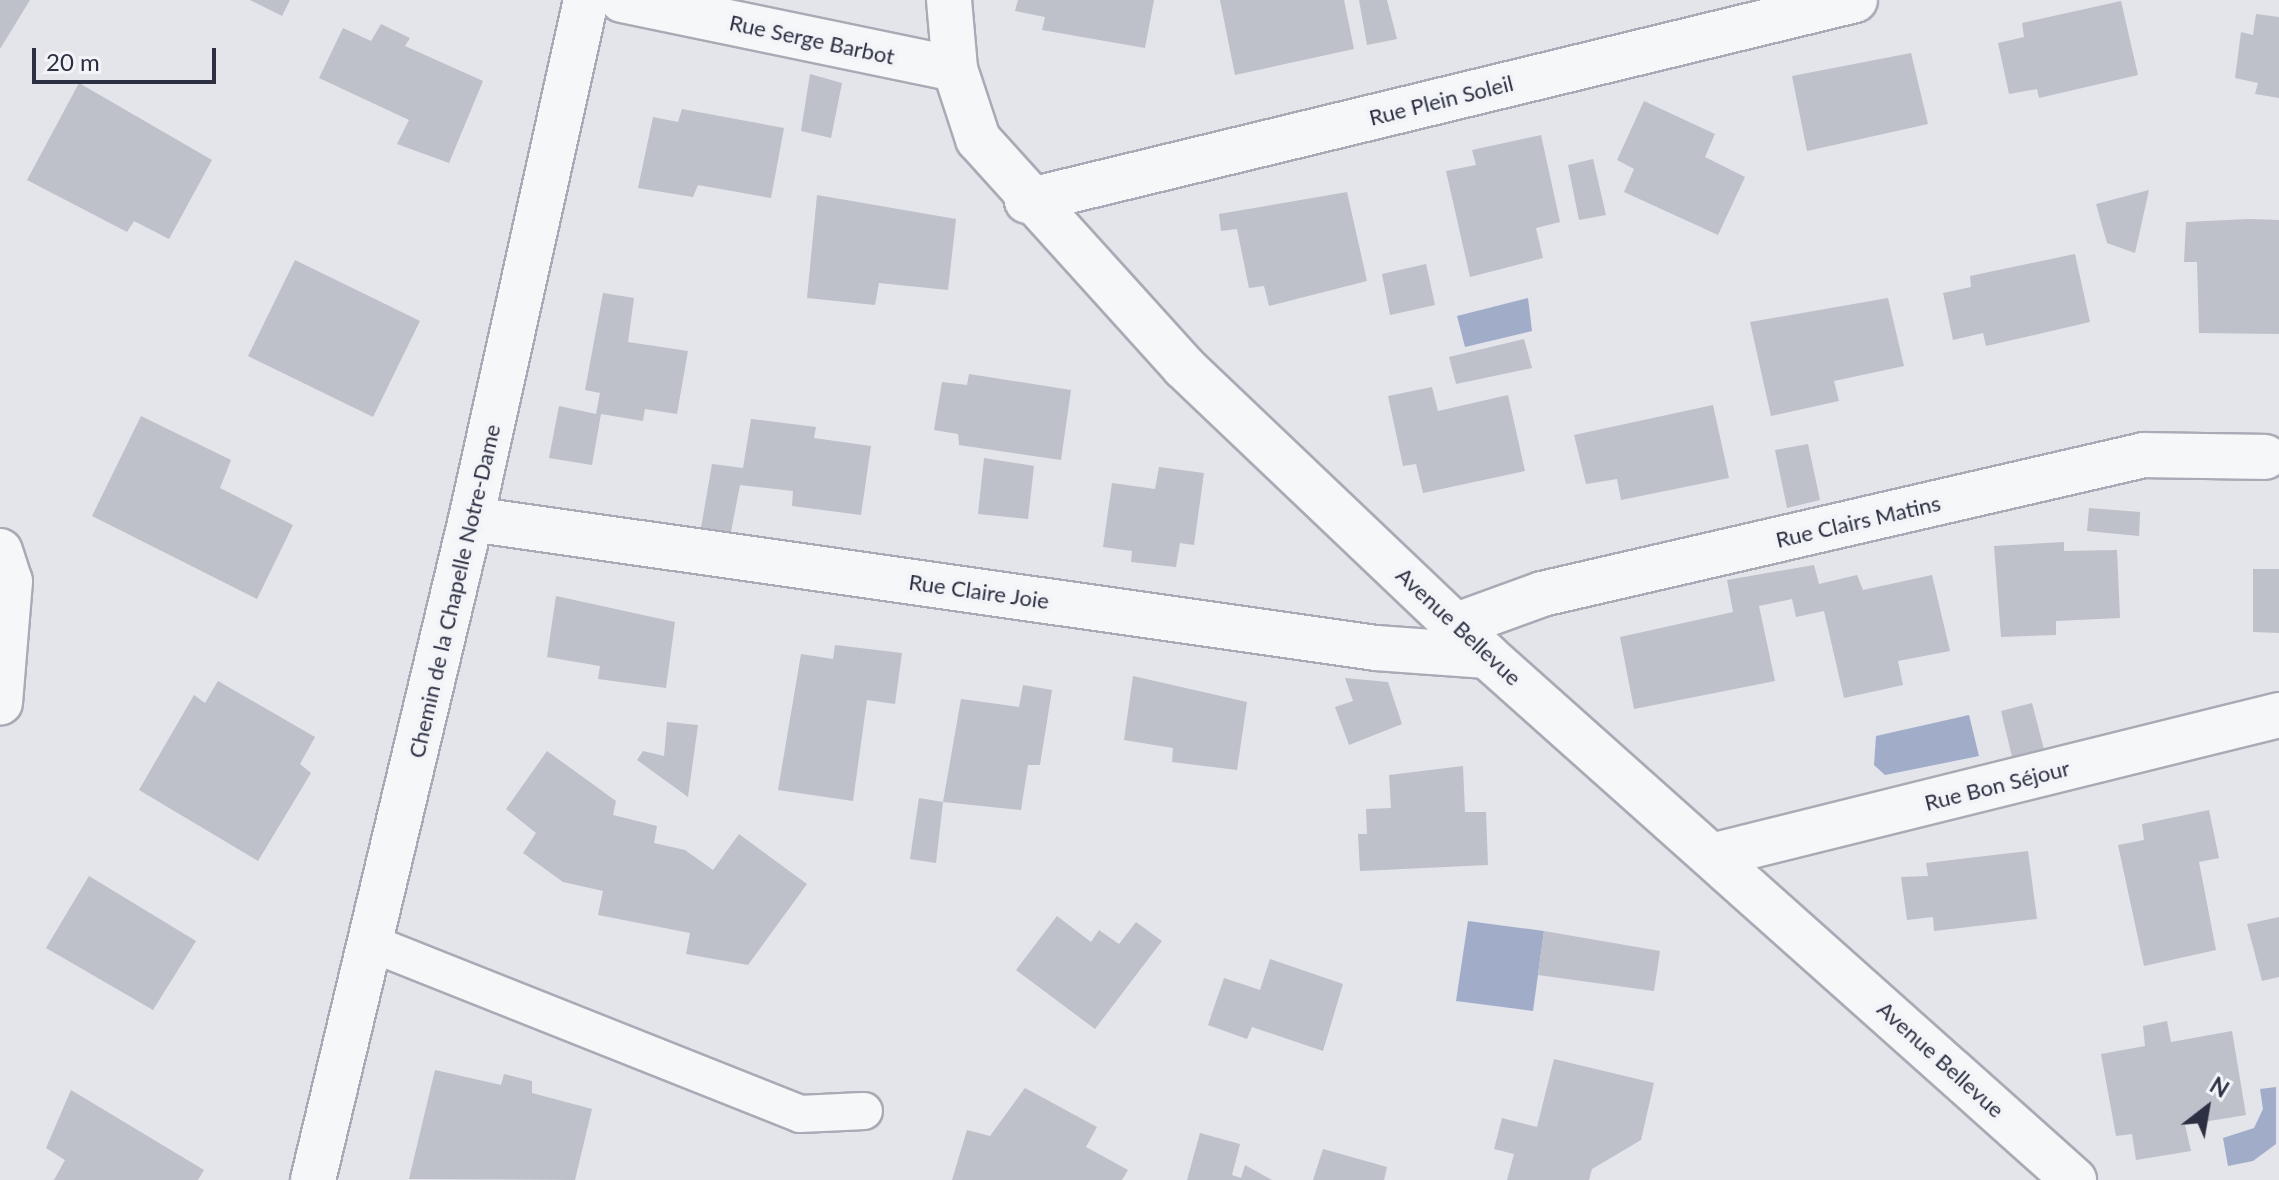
<!DOCTYPE html>
<meta charset="utf-8">
<style>
body{margin:0}
#map{position:relative;width:2279px;height:1180px;overflow:hidden;background:#e3e5eb;font-family:Lato,sans-serif}
div>[style]{position:absolute}
.water>*{inset:0;background:#a1acc9}
.building>*{inset:0;background:#bec0ca}
.roads{filter:drop-shadow(2px 0 #a8abb5) drop-shadow(-2px 0 #a8abb5) drop-shadow(0 2px #a8abb5) drop-shadow(0 -2px #a8abb5)}
.lane>*{height:36px;margin:-18px;padding:0 18px;transform-origin:18px;border-radius:18px;background:#f6f7f9}
.street>*{height:44px;margin:-22px;padding:0 22px;transform-origin:22px;border-radius:22px;background:#f6f7f9}
span{translate:-50% -50%;white-space:nowrap;text-align:center;line-height:1.15;-webkit-text-stroke:8px #f3f4f8;paint-order:stroke}
.street-label{font-size:22px;color:#2c3042}
.north{position:absolute;left:2167px;top:1068px;width:80px;height:80px;-webkit-text-stroke:6px #f3f4f8;paint-order:stroke;rotate:31deg;font-size:22px;font-weight:700;line-height:32px;text-align:center;color:#2c3042}
.north::after{content:'';display:block;margin:auto;width:28px;height:36px;background:#2c3042;clip-path:polygon(50% 0,100% 100%,50% 72%,0 100%)}
.scale{position:absolute;left:32px;top:48px;width:184px;height:36px;box-sizing:border-box;border:4px solid #2c3042;border-top:0;padding-left:10px;font-size:24px;line-height:28px;white-space:nowrap;color:#2c3042;-webkit-text-stroke:6px #f3f4f8;paint-order:stroke}
</style>
<div id="map">
<div class="water">
<div style="clip-path:polygon(1528px 298px,1532px 331px,1465px 347px,1457px 316px)"></div>
<div style="clip-path:polygon(1969px 715px,1979px 756px,1885px 775px,1874px 765px,1876px 736px)"></div>
<div style="clip-path:polygon(1468px 921px,1544px 931px,1533px 1011px,1456px 1001px)"></div>
<div style="clip-path:polygon(2276px 1087px,2276px 1144px,2253px 1161px,2228px 1166px,2223px 1138px,2254px 1128px,2263px 1109px,2260px 1089px)"></div>
</div>
<div class="building">
<div style="clip-path:polygon(0 0,30px 0,0 49px)"></div>
<div style="clip-path:polygon(250px 0,290px 0,282px 16px)"></div>
<div style="clip-path:polygon(1018px 0,1154px 0,1145px 48px,1042px 30px,1045px 17px,1015px 11px)"></div>
<div style="clip-path:polygon(1220px 0,1344px 0,1354px 49px,1235px 75px)"></div>
<div style="clip-path:polygon(1359px 0,1387px 0,1397px 39px,1367px 45px)"></div>
<div style="clip-path:polygon(2121px 1px,2138px 75px,2039px 98px,2037px 89px,2009px 94px,1998px 43px,2024px 37px,2022px 23px)"></div>
<div style="clip-path:polygon(2256px 14px,2279px 17px,2279px 98px,2255px 94px,2258px 83px,2235px 78px,2241px 32px,2253px 35px)"></div>
<div style="clip-path:polygon(381px 24px,410px 38px,405px 46px,483px 81px,449px 163px,397px 144px,409px 120px,319px 78px,343px 28px,371px 41px)"></div>
<div style="clip-path:polygon(1911px 53px,1928px 124px,1807px 151px,1792px 76px)"></div>
<div style="clip-path:polygon(810px 74px,842px 83px,831px 138px,801px 131px)"></div>
<div style="clip-path:polygon(79px 83px,212px 160px,169px 239px,134px 221px,127px 232px,27px 180px)"></div>
<div style="clip-path:polygon(1644px 101px,1715px 134px,1705px 157px,1745px 177px,1718px 235px,1624px 192px,1634px 169px,1617px 160px)"></div>
<div style="clip-path:polygon(682px 109px,784px 128px,771px 198px,698px 185px,693px 197px,638px 188px,653px 117px,678px 122px)"></div>
<div style="clip-path:polygon(1541px 135px,1560px 222px,1536px 228px,1543px 258px,1470px 277px,1446px 171px,1476px 165px,1472px 150px)"></div>
<div style="clip-path:polygon(1593px 159px,1606px 215px,1579px 220px,1568px 165px)"></div>
<div style="clip-path:polygon(2149px 190px,2135px 253px,2107px 243px,2096px 204px)"></div>
<div style="clip-path:polygon(1347px 192px,1367px 281px,1269px 306px,1264px 286px,1249px 288px,1237px 229px,1221px 231px,1219px 214px)"></div>
<div style="clip-path:polygon(817px 195px,956px 219px,948px 290px,879px 283px,875px 305px,807px 298px)"></div>
<div style="clip-path:polygon(2249px 219px,2279px 220px,2279px 334px,2199px 333px,2197px 262px,2184px 262px,2186px 222px)"></div>
<div style="clip-path:polygon(2075px 254px,2090px 322px,1986px 346px,1983px 333px,1953px 340px,1943px 293px,1971px 287px,1970px 276px)"></div>
<div style="clip-path:polygon(295px 260px,420px 321px,373px 417px,248px 356px)"></div>
<div style="clip-path:polygon(1426px 264px,1435px 305px,1390px 315px,1382px 274px)"></div>
<div style="clip-path:polygon(603px 293px,634px 298px,628px 342px,688px 351px,677px 414px,645px 409px,643px 421px,601px 414px,592px 465px,549px 458px,559px 406px,596px 414px,600px 393px,585px 390px)"></div>
<div style="clip-path:polygon(1888px 298px,1904px 366px,1834px 381px,1839px 401px,1771px 416px,1750px 322px)"></div>
<div style="clip-path:polygon(1524px 339px,1532px 368px,1456px 384px,1449px 357px)"></div>
<div style="clip-path:polygon(969px 374px,1071px 390px,1061px 460px,959px 445px,958px 434px,934px 430px,942px 382px,967px 385px)"></div>
<div style="clip-path:polygon(1432px 387px,1438px 411px,1508px 395px,1525px 471px,1423px 493px,1416px 464px,1403px 466px,1388px 396px)"></div>
<div style="clip-path:polygon(1713px 405px,1729px 478px,1621px 500px,1617px 479px,1586px 484px,1574px 435px)"></div>
<div style="clip-path:polygon(141px 416px,231px 460px,220px 488px,293px 525px,257px 599px,92px 516px)"></div>
<div style="clip-path:polygon(751px 419px,816px 427px,814px 438px,871px 446px,861px 515px,792px 506px,793px 491px,740px 485px,731px 532px,701px 528px,712px 464px,743px 468px)"></div>
<div style="clip-path:polygon(1808px 444px,1820px 500px,1787px 508px,1775px 450px)"></div>
<div style="clip-path:polygon(984px 458px,1034px 466px,1028px 519px,978px 514px)"></div>
<div style="clip-path:polygon(1159px 467px,1204px 473px,1194px 545px,1180px 543px,1176px 567px,1131px 562px,1132px 551px,1103px 547px,1112px 483px,1155px 489px)"></div>
<div style="clip-path:polygon(2089px 508px,2140px 512px,2139px 536px,2087px 531px)"></div>
<div style="clip-path:polygon(2064px 542px,2064px 551px,2117px 550px,2120px 618px,2056px 621px,2056px 635px,2001px 637px,1994px 546px)"></div>
<div style="clip-path:polygon(1814px 565px,1819px 584px,1857px 575px,1863px 590px,1932px 575px,1950px 651px,1898px 661px,1903px 685px,1844px 698px,1824px 611px,1796px 617px,1792px 599px,1759px 606px,1775px 681px,1634px 709px,1620px 637px,1733px 612px,1727px 580px)"></div>
<div style="clip-path:polygon(2253px 569px,2279px 569px,2279px 633px,2253px 632px)"></div>
<div style="clip-path:polygon(556px 596px,675px 622px,666px 688px,598px 679px,600px 666px,547px 657px)"></div>
<div style="clip-path:polygon(835px 645px,902px 653px,895px 704px,867px 700px,853px 801px,778px 790px,801px 654px,833px 659px)"></div>
<div style="clip-path:polygon(1133px 676px,1247px 702px,1237px 770px,1172px 762px,1173px 748px,1124px 740px)"></div>
<div style="clip-path:polygon(1345px 678px,1388px 682px,1402px 724px,1349px 745px,1335px 707px,1353px 701px)"></div>
<div style="clip-path:polygon(218px 681px,315px 737px,300px 764px,311px 773px,258px 861px,139px 790px,194px 695px,205px 703px)"></div>
<div style="clip-path:polygon(1023px 685px,1052px 690px,1040px 765px,1028px 765px,1021px 810px,943px 802px,961px 699px,1019px 707px)"></div>
<div style="clip-path:polygon(2032px 703px,2046px 757px,2014px 765px,2001px 711px)"></div>
<div style="clip-path:polygon(667px 722px,698px 725px,688px 797px,637px 760px,643px 751px,664px 756px)"></div>
<div style="clip-path:polygon(547px 751px,616px 801px,613px 815px,657px 826px,654px 843px,685px 850px,713px 870px,739px 834px,807px 884px,748px 965px,686px 954px,690px 933px,598px 915px,603px 891px,563px 882px,523px 853px,536px 833px,506px 809px)"></div>
<div style="clip-path:polygon(1463px 766px,1465px 812px,1486px 812px,1488px 865px,1360px 871px,1358px 834px,1367px 834px,1366px 809px,1391px 808px,1389px 775px)"></div>
<div style="clip-path:polygon(919px 798px,943px 802px,936px 863px,910px 859px)"></div>
<div style="clip-path:polygon(2209px 810px,2219px 858px,2199px 862px,2216px 950px,2144px 966px,2118px 845px,2144px 840px,2142px 824px)"></div>
<div style="clip-path:polygon(2028px 851px,2037px 919px,1934px 931px,1933px 917px,1907px 920px,1901px 877px,1928px 876px,1926px 863px)"></div>
<div style="clip-path:polygon(89px 876px,196px 941px,153px 1010px,46px 948px)"></div>
<div style="clip-path:polygon(1057px 916px,1091px 942px,1099px 930px,1119px 944px,1136px 922px,1162px 941px,1095px 1029px,1016px 970px)"></div>
<div style="clip-path:polygon(2279px 917px,2279px 977px,2262px 981px,2247px 924px)"></div>
<div style="clip-path:polygon(1544px 931px,1660px 951px,1654px 991px,1538px 975px)"></div>
<div style="clip-path:polygon(1270px 959px,1343px 984px,1323px 1051px,1252px 1027px,1247px 1039px,1208px 1025px,1224px 978px,1260px 990px)"></div>
<div style="clip-path:polygon(2167px 1021px,2171px 1042px,2232px 1031px,2246px 1115px,2185px 1125px,2191px 1151px,2136px 1160px,2132px 1134px,2116px 1136px,2101px 1054px,2145px 1046px,2143px 1026px)"></div>
<div style="clip-path:polygon(1554px 1059px,1654px 1083px,1641px 1140px,1592px 1169px,1589px 1180px,1507px 1180px,1514px 1154px,1494px 1149px,1502px 1118px,1537px 1127px)"></div>
<div style="clip-path:polygon(435px 1070px,501px 1085px,504px 1074px,532px 1081px,532px 1093px,592px 1109px,575px 1180px,409px 1179px)"></div>
<div style="clip-path:polygon(1025px 1088px,1097px 1127px,1086px 1147px,1128px 1170px,1122px 1180px,952px 1180px,967px 1130px,990px 1136px)"></div>
<div style="clip-path:polygon(71px 1090px,204px 1170px,198px 1180px,54px 1180px,65px 1160px,46px 1148px)"></div>
<div style="clip-path:polygon(1200px 1133px,1240px 1144px,1232px 1175px,1241px 1178px,1245px 1165px,1272px 1180px,1187px 1180px)"></div>
<div style="clip-path:polygon(1323px 1149px,1387px 1167px,1384px 1180px,1313px 1180px)"></div>
</div>
<div class="roads">
<div class="lane">
<div style="left:373px;top:944px;width:460px;rotate:21.7deg"></div>
<div style="left:800px;top:1114px;width:64px;rotate:-2.7deg"></div>
</div>
<div class="street">
<div style="left:622px;top:0;width:340px;rotate:11.7deg"></div>
<div style="left:949px;top:0;width:69px;rotate:85deg"></div>
<div style="left:955px;top:69px;width:74px;rotate:71.8deg"></div>
<div style="left:978px;top:139px;width:307px;rotate:47.9deg"></div>
<div style="left:1184px;top:367px;width:419px;rotate:43.6deg"></div>
<div style="left:1487px;top:656px;width:787px;rotate:41.75deg"></div>
<div style="left:1027px;top:201px;width:852px;rotate:-13.64deg"></div>
<div style="left:471px;top:519px;width:914px;rotate:8.11deg"></div>
<div style="left:1376px;top:648px;width:111px;rotate:4.1deg"></div>
<div style="left:0;top:551px;width:32px;rotate:72deg"></div>
<div style="left:10px;top:581px;width:122px;rotate:94.7deg"></div>
<div style="left:1457px;top:625px;width:90px;rotate:-20deg"></div>
<div style="left:1542px;top:594px;width:618px;rotate:-13deg"></div>
<div style="left:2144px;top:455px;width:121px;rotate:0.9deg"></div>
<div style="left:1715px;top:855px;width:581px;rotate:-13.94deg"></div>
<div style="left:313px;top:1180px;width:680px;rotate:-76.56deg"></div>
<div style="left:471px;top:519px;width:532px;rotate:-77.51deg"></div>
</div>
</div>
<div class="street-label">
<span style="left:812px;top:39px;rotate:12deg">Rue Serge Barbot</span>
<span style="left:1441px;top:100px;rotate:-14deg">Rue Plein Soleil</span>
<span style="left:1858px;top:521px;rotate:-13deg">Rue Clairs Matins</span>
<span style="left:454px;top:591px;rotate:-77deg">Chemin de la Chapelle Notre-Dame</span>
<span style="left:979px;top:591px;rotate:8deg">Rue Claire Joie</span>
<span style="left:1459px;top:626px;rotate:43deg">Avenue Bellevue</span>
<span style="left:1997px;top:785px;rotate:-14deg">Rue Bon Séjour</span>
<span style="left:1941px;top:1059px;rotate:42deg">Avenue Bellevue</span>
</div>
<div class="north">N</div>
<div class="scale">20 m</div>
</div>
